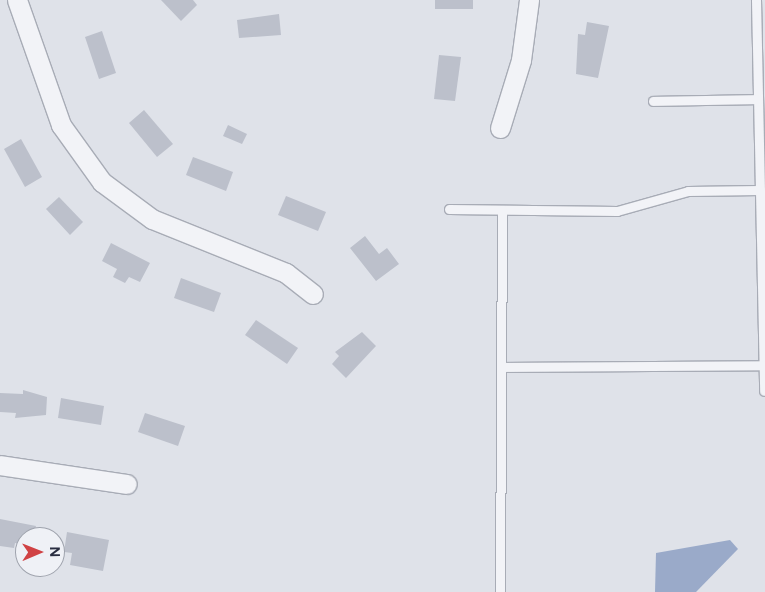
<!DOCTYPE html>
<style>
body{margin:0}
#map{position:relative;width:765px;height:592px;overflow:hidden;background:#dfe2e9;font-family:Figtree,sans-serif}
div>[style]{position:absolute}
.water>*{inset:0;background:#9aaac9}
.building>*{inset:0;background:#bcc0cb}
.roads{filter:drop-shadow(1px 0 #a8acb6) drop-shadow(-1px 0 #a8acb6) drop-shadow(0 1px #a8acb6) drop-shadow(0 -1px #a8acb6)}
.service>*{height:9px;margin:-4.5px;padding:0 4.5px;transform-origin:4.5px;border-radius:4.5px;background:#f2f3f7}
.minor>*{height:19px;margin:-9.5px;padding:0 9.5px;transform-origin:9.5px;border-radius:9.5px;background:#f2f3f7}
span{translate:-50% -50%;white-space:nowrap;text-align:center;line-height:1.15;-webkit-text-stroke:4.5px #eff1f6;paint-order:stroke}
.north{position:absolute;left:15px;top:527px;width:50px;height:50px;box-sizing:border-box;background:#eff1f6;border:1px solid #9fa3ad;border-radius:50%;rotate:89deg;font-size:14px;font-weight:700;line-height:20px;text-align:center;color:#282d40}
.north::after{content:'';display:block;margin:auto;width:18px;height:22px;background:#d04244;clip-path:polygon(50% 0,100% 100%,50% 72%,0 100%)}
</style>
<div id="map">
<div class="water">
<div style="clip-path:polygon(730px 540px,738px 549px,696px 592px,655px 592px,656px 553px)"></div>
</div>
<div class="building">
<div style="clip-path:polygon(161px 0,193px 0,197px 5px,181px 21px)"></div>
<div style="clip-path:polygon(435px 0,473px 0,473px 9px,435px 9px)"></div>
<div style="clip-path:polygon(279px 14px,281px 35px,239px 38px,237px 20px)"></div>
<div style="clip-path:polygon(587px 22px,609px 26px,598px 78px,576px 74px,578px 34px,585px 35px)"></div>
<div style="clip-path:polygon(102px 31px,116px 73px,99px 79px,85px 37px)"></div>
<div style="clip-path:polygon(439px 55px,461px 57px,455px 101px,434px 99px)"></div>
<div style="clip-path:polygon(144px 110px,173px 144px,157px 157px,129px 123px)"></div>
<div style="clip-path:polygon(228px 125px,247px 134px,242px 144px,223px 136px)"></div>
<div style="clip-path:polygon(21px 139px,42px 177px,25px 187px,4px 149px)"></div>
<div style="clip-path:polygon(193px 157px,233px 172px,226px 191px,186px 175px)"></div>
<div style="clip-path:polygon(286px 196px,326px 212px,318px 231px,278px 215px)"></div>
<div style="clip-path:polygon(59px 197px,83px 222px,70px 235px,46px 209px)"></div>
<div style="clip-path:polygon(365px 236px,379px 254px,387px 248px,399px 264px,376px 281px,350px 248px)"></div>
<div style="clip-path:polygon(111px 243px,150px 263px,140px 282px,129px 277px,125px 283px,113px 277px,117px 269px,102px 261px)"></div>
<div style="clip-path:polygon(181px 278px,221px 293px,214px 312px,174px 298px)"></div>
<div style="clip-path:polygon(256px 320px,298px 348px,287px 364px,245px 335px)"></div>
<div style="clip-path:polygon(362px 332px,376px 346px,346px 378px,332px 364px,339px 356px,335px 352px)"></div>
<div style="clip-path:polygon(23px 390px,47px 397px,46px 415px,15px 418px,16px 413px,0 412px,0 393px,23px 394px)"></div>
<div style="clip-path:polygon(61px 398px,104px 406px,101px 425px,58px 418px)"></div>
<div style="clip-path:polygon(145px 413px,185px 426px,178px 446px,138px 432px)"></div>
<div style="clip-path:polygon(0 519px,36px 526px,33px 537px,25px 537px,25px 545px,15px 543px,14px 548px,0 546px)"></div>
<div style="clip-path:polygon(67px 532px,109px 540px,103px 571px,70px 565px,72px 553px,64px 552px)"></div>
</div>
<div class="roads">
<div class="service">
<div style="left:756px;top:0;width:391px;rotate:88.8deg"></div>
<div style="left:653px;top:101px;width:105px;rotate:-1.1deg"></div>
<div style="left:449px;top:209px;width:168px;rotate:0.7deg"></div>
<div style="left:617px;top:211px;width:74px;rotate:-15.7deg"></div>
<div style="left:688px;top:191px;width:72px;rotate:-0.8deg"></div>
<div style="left:503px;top:367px;width:260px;rotate:-0.4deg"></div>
<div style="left:500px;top:592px;width:382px;rotate:-89.7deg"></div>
</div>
<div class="minor">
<div style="left:17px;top:0;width:133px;rotate:70.6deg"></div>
<div style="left:61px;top:125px;width:70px;rotate:54.3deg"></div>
<div style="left:102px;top:182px;width:62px;rotate:36.5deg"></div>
<div style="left:152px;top:219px;width:144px;rotate:21.9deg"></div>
<div style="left:286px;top:273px;width:34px;rotate:38deg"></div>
<div style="left:500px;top:128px;width:71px;rotate:-72.8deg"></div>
<div style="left:521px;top:60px;width:61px;rotate:-82.4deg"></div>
<div style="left:0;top:465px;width:128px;rotate:8.5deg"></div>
</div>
</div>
<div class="north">N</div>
</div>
